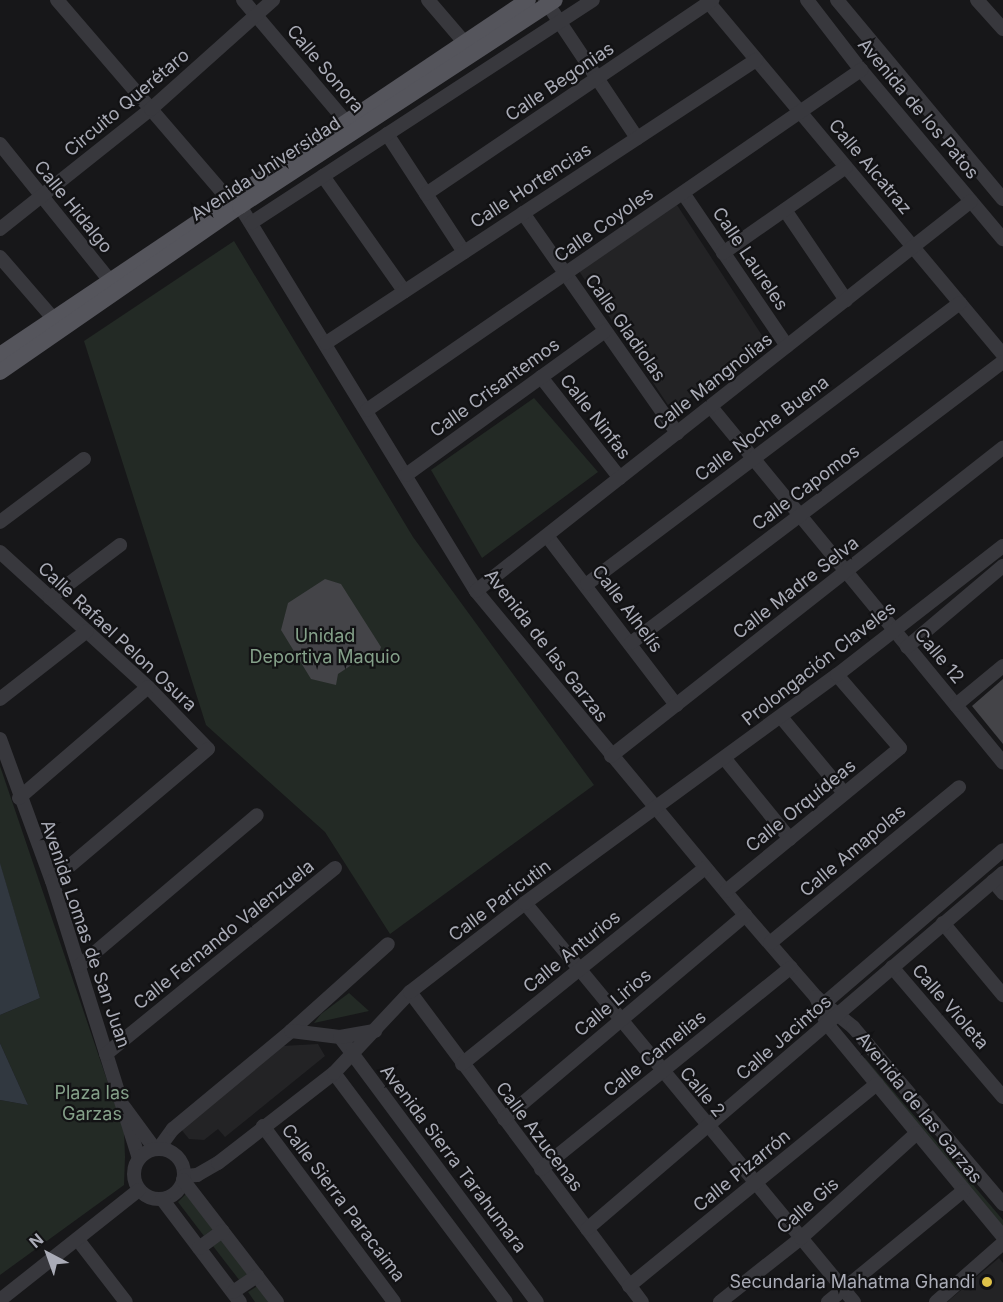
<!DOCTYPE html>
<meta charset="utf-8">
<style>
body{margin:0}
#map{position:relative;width:1003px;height:1302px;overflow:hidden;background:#171719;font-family:Inter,sans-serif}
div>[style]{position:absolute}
.built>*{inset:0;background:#232325}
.green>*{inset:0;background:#232a25}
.water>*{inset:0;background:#313840}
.building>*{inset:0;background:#444448}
.minor>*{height:14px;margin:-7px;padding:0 7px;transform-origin:7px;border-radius:7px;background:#38383d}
.minor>.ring{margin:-7px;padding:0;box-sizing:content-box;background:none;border:14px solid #38383d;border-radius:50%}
.major>*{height:16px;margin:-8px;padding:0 8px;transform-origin:8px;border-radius:8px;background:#55555c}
.dots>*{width:16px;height:16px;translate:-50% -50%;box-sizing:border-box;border:3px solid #121214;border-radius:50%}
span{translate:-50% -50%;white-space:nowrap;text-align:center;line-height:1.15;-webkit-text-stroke:4.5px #121214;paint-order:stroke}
.street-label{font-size:18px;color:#aaacb7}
.park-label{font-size:18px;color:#84a089}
.poi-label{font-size:18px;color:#aaacb7}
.right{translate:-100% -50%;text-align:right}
.north{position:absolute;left:18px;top:1224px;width:60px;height:60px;-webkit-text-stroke:4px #121214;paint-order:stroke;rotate:319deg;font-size:16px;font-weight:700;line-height:24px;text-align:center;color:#aaacb7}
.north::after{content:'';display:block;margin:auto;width:21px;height:27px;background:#aaacb7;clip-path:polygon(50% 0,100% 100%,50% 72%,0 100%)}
</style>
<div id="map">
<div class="built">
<div style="clip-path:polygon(677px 205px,767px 343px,672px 411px,579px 271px)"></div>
<div style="clip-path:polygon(318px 1044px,325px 1056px,225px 1137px,218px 1129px,204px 1140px,189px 1139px,180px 1128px,282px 1046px)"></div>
<div style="clip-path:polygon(999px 1258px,1003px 1263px,1003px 1302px,947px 1302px)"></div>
</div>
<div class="green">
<div style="clip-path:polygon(234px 241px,413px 537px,594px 785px,390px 934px,325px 832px,206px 725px,84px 341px)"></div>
<div style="clip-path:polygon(534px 398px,598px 472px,482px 558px,431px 470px)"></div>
<div style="clip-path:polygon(0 766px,124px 1130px,125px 1157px,124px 1185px,0 1275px,0 1100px,28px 1105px,0 1043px,0 1015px,40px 998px,0 864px)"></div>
<div style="clip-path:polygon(349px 993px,369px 1011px,314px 1023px,321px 1014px)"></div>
<div style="clip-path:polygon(865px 1058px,1003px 1220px,1003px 1232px,861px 1061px)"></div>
<div style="clip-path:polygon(189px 1191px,216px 1227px,204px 1236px,178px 1202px)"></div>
<div style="clip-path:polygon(224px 1238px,251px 1273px,240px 1281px,213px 1246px)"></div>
<div style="clip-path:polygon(259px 1285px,272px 1302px,255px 1302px,248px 1292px)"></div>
</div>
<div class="water">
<div style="clip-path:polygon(0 863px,40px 998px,0 1015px)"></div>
<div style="clip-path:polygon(0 1043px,28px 1105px,0 1100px)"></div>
</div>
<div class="building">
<div style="clip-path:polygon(325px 579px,341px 584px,381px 647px,377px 658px,365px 656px,338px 674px,336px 685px,311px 679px,281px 630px,288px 603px)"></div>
<div style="clip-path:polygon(1003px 679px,1003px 744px,972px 706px)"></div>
</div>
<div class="minor">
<div style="left:57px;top:0;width:262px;rotate:49.3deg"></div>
<div style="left:228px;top:199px;width:14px;rotate:30deg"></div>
<div style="left:240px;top:206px;width:452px;rotate:58.5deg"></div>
<div style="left:476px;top:591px;width:421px;rotate:50.3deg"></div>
<div style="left:745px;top:915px;width:108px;rotate:49.1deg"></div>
<div style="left:816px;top:997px;width:48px;rotate:39deg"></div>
<div style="left:853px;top:1027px;width:232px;rotate:49.7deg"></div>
<div style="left:243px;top:0;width:170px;rotate:49.8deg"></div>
<div style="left:428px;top:0;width:65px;rotate:49.4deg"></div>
<div style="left:545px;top:0;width:166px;rotate:56.3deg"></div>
<div style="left:807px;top:0;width:88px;rotate:52.4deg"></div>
<div style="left:861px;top:70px;width:221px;rotate:50deg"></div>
<div style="left:837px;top:0;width:259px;rotate:50.2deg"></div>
<div style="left:977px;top:0;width:39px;rotate:48deg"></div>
<div style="left:709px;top:3px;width:458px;rotate:50.1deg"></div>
<div style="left:387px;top:134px;width:141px;rotate:56.9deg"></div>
<div style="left:0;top:144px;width:184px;rotate:51.2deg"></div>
<div style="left:323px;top:176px;width:141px;rotate:54.8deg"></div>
<div style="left:683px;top:193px;width:185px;rotate:55.8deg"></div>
<div style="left:426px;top:194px;width:346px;rotate:-34.1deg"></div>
<div style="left:785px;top:210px;width:109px;rotate:55.9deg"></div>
<div style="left:523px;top:213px;width:269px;rotate:55deg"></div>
<div style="left:251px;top:223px;width:408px;rotate:-33.1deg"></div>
<div style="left:0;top:229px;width:193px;rotate:-38.5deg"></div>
<div style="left:151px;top:109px;width:164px;rotate:-41.8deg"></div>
<div style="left:723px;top:253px;width:150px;rotate:-35deg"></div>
<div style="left:0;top:257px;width:90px;rotate:49.1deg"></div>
<div style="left:326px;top:343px;width:515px;rotate:-33.35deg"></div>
<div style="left:541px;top:377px;width:128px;rotate:52deg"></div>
<div style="left:711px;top:407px;width:460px;rotate:50.6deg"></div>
<div style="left:367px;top:410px;width:600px;rotate:-34.54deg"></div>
<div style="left:406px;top:475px;width:246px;rotate:-35.9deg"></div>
<div style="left:0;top:522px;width:105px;rotate:-36.9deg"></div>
<div style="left:547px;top:536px;width:213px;rotate:52.6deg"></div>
<div style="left:0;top:552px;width:200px;rotate:42.4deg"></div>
<div style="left:148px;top:687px;width:86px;rotate:45.9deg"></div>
<div style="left:208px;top:749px;width:204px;rotate:139.8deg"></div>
<div style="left:587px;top:584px;width:467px;rotate:-37deg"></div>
<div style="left:476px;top:591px;width:630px;rotate:-38.23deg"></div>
<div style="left:50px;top:598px;width:88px;rotate:-37.1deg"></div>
<div style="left:631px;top:643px;width:466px;rotate:-37.1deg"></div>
<div style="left:907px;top:647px;width:126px;rotate:-40.2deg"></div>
<div style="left:0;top:699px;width:110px;rotate:-38deg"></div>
<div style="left:956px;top:705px;width:61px;rotate:-39.7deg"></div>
<div style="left:781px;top:717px;width:99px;rotate:50.3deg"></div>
<div style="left:0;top:739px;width:151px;rotate:69.9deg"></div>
<div style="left:52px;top:881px;width:291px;rotate:72.6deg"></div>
<div style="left:611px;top:756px;width:499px;rotate:-38.2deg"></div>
<div style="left:725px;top:759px;width:103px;rotate:50.9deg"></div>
<div style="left:19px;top:798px;width:170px;rotate:-40.7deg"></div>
<div style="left:993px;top:881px;width:16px;rotate:50deg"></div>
<div style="left:726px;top:891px;width:225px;rotate:-39.4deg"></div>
<div style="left:900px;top:748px;width:96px;rotate:-130.8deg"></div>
<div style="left:525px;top:903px;width:517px;rotate:50.49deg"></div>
<div style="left:943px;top:923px;width:94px;rotate:50.2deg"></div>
<div style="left:770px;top:943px;width:245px;rotate:-39.5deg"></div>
<div style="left:79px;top:966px;width:233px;rotate:-40.3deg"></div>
<div style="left:892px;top:967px;width:171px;rotate:49.5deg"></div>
<div style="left:410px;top:992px;width:387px;rotate:53.2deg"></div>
<div style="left:816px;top:997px;width:29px;rotate:68deg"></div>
<div style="left:827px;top:1024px;width:276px;rotate:50.4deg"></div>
<div style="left:820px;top:1007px;width:241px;rotate:-40.6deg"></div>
<div style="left:291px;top:1031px;width:130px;rotate:-41.9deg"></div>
<div style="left:340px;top:1037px;width:330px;rotate:53.4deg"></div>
<div style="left:106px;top:1054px;width:295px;rotate:-39.1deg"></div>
<div style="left:462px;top:1064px;width:312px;rotate:-38.9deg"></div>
<div style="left:334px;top:1073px;width:286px;rotate:53.1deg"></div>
<div style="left:124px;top:1107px;width:52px;rotate:53.6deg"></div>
<div style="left:504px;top:1119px;width:316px;rotate:-40.2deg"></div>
<div style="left:263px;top:1126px;width:219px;rotate:53.3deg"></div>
<div style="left:159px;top:1148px;width:24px;rotate:-54deg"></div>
<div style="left:173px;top:1129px;width:153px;rotate:-39.7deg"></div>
<div style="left:291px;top:1031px;width:49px;rotate:7deg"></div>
<div style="left:340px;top:1037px;width:36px;rotate:-10deg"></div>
<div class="ring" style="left:134px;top:1149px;width:36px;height:36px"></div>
<div style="left:541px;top:1169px;width:321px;rotate:-38.9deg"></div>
<div style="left:184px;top:1176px;width:13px;rotate:-4deg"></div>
<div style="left:197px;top:1175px;width:24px;rotate:-30deg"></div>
<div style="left:218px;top:1163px;width:147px;rotate:-37.8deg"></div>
<div style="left:334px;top:1073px;width:111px;rotate:-46.8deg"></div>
<div style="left:410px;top:992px;width:145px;rotate:-37.7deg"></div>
<div style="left:525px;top:903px;width:386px;rotate:-36.2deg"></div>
<div style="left:837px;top:675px;width:210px;rotate:-37.9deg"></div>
<div style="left:183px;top:1180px;width:154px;rotate:52.4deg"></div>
<div style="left:162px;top:1199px;width:129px;rotate:52.9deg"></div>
<div style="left:587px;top:1229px;width:548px;rotate:-40.56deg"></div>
<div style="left:78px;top:1240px;width:78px;rotate:52.3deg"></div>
<div style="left:199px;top:1248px;width:29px;rotate:-36deg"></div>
<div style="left:629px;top:1286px;width:320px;rotate:-39.2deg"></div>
<div style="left:233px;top:1292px;width:29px;rotate:-34deg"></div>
<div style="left:0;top:1300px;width:177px;rotate:-38.4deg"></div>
<div style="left:720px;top:1302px;width:103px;rotate:-38.3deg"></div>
<div style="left:801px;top:1238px;width:156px;rotate:-42.2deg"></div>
<div style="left:828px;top:1302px;width:175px;rotate:-39.4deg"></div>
<div style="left:936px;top:1302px;width:89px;rotate:-41.4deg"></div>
</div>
<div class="major">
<div style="left:0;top:355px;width:636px;rotate:-33.91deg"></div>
<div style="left:0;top:372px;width:292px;rotate:-34.7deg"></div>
<div style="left:240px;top:206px;width:376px;rotate:-33.2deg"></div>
</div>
<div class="dots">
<div style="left:987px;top:1282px;background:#dfc249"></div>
</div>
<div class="street-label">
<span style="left:325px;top:69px;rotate:50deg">Calle Sonora</span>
<span style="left:560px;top:82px;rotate:-34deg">Calle Begonias</span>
<span style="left:127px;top:103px;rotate:-40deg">Circuito Querétaro</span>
<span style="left:918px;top:109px;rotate:50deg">Avenida de los Patos</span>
<span style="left:870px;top:167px;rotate:50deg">Calle Alcatraz</span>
<span style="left:266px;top:169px;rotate:-33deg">Avenida Universidad</span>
<span style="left:531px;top:186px;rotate:-33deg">Calle Hortencias</span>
<span style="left:73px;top:207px;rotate:51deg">Calle Hidalgo</span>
<span style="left:604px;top:225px;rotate:-35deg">Calle Coyoles</span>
<span style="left:750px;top:259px;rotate:56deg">Calle Laureles</span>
<span style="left:625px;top:328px;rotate:55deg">Calle Gladiolas</span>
<span style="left:713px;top:382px;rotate:-38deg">Calle Mangnolias</span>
<span style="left:495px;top:388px;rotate:-36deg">Calle Crisantemos</span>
<span style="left:595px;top:417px;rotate:52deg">Calle Ninfas</span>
<span style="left:762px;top:429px;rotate:-37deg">Calle Noche Buena</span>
<span style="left:806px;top:488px;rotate:-37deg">Calle Capomos</span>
<span style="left:796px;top:588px;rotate:-38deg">Calle Madre Selva</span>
<span style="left:627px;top:609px;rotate:53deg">Calle Alhelís</span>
<span style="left:117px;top:637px;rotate:43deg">Calle Rafael Pelon Osura</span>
<span style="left:546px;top:646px;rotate:52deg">Avenida de las Garzas</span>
<span style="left:939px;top:656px;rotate:50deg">Calle 12</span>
<span style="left:819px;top:664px;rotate:-38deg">Prolongación Claveles</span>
<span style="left:801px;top:806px;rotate:-39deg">Calle Orquídeas</span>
<span style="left:853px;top:851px;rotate:-40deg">Calle Amapolas</span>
<span style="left:500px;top:901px;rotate:-37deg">Calle Paricutin</span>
<span style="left:85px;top:934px;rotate:71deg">Avenida Lomas de San Juan</span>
<span style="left:224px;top:935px;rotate:-39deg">Calle Fernando Valenzuela</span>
<span style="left:572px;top:952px;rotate:-39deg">Calle Anturios</span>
<span style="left:613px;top:1003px;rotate:-40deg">Calle Lirios</span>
<span style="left:950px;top:1007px;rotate:49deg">Calle Violeta</span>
<span style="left:784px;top:1038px;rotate:-41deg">Calle Jacintos</span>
<span style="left:655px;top:1054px;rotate:-39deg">Calle Camelias</span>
<span style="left:702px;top:1092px;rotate:50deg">Calle 2</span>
<span style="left:919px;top:1108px;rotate:51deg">Avenida de las Garzas</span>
<span style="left:539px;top:1137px;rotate:53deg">Calle Azucenas</span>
<span style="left:453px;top:1159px;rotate:53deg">Avenida Sierra Tarahumara</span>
<span style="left:742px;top:1171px;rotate:-39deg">Calle Pizarrón</span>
<span style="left:343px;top:1203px;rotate:53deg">Calle Sierra Paracaima</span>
<span style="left:808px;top:1206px;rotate:-41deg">Calle Gis</span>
</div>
<div class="park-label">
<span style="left:325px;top:647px">Unidad<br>Deportiva Maquio</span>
<span style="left:92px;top:1104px">Plaza las<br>Garzas</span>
</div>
<div class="poi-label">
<span class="right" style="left:975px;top:1282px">Secundaria Mahatma Ghandi</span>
</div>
<div class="north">N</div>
</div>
